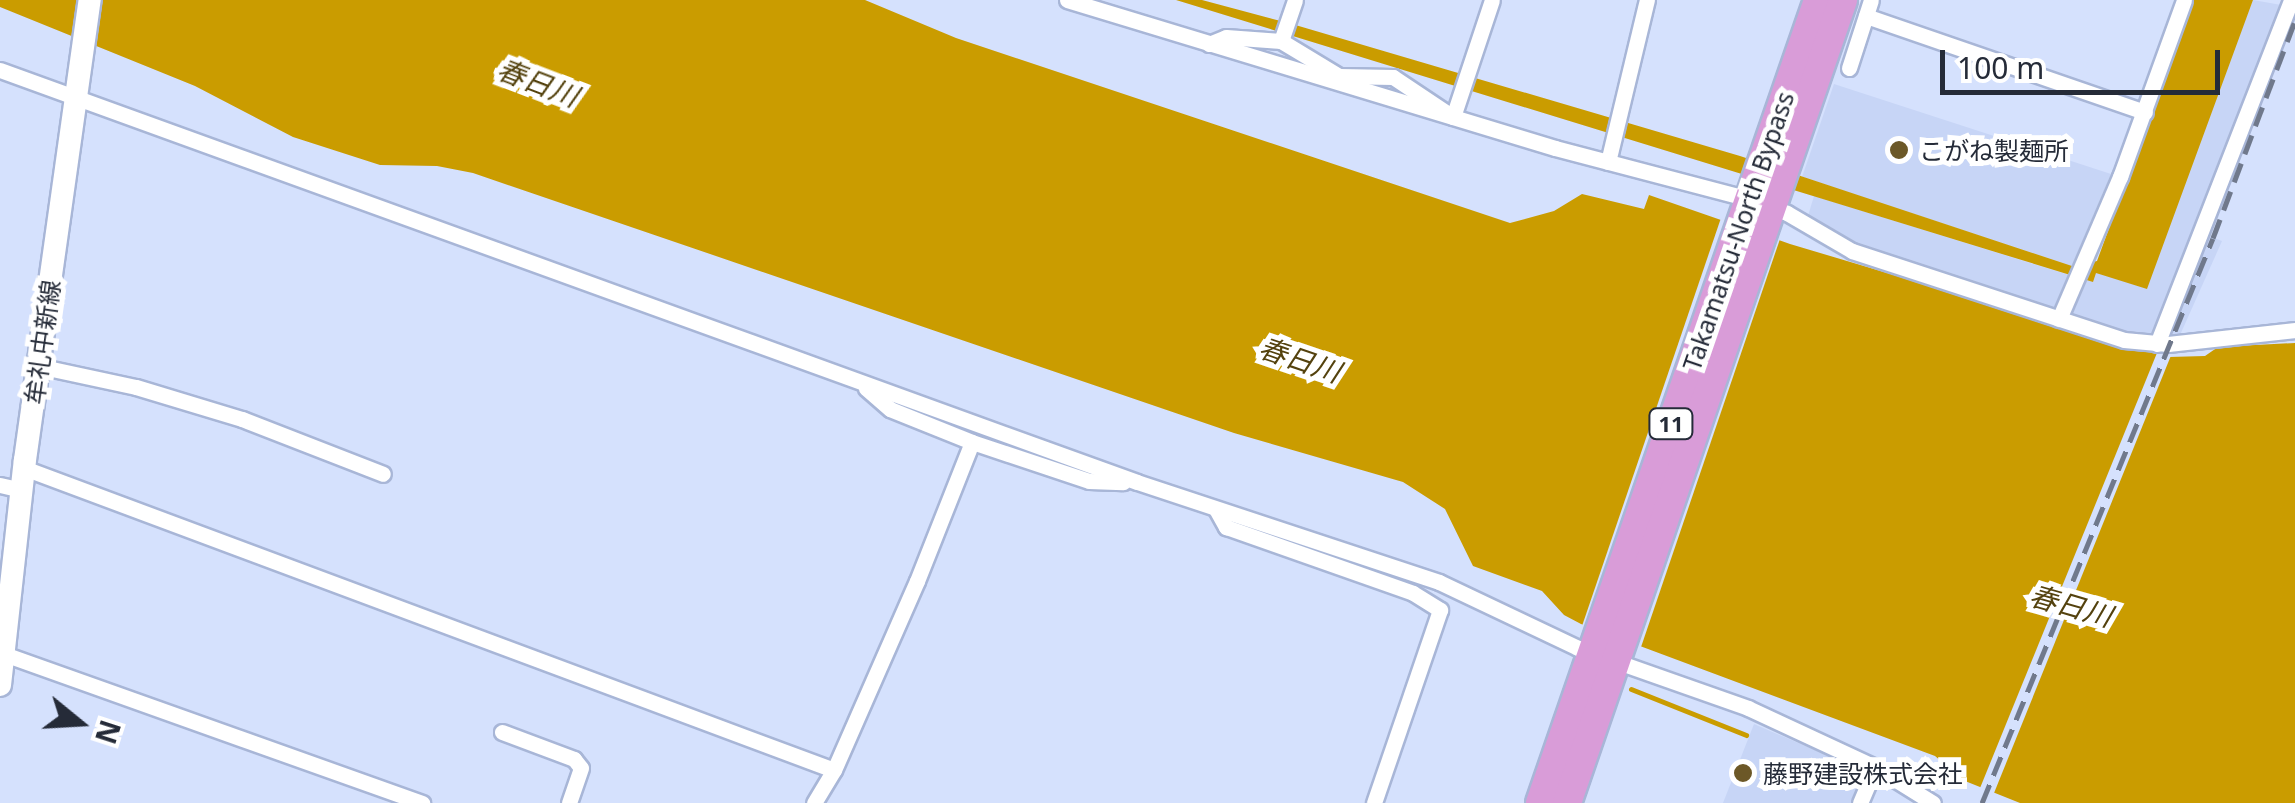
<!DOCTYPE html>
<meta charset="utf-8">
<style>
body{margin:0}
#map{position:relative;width:2295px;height:803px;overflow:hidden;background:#d5e1fd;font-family:"Noto Sans","Noto Sans JP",sans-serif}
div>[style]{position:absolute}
.built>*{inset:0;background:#c7d5f6}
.water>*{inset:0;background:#ca9c00}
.pier>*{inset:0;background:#d5e1fd}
.stream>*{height:5px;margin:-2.5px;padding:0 2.5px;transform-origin:2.5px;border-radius:2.5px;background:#ca9c00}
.roads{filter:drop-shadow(2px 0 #a8b6d7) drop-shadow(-2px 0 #a8b6d7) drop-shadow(0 2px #a8b6d7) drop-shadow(0 -2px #a8b6d7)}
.street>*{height:15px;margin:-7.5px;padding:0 7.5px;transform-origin:7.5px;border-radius:7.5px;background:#fff}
.secondary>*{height:22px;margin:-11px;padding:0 11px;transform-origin:11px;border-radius:11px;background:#fff}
.highway>*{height:28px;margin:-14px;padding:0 14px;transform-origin:14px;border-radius:14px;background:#d99cd8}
.rail>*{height:5px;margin-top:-2.5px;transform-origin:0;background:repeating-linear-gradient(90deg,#70798c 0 20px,transparent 0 30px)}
.dots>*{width:28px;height:28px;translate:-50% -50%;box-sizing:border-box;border:5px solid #fff;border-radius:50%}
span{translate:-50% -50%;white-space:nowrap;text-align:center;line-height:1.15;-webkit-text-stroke:10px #fff;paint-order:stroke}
.shield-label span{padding:2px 8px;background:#fff;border:2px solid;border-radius:8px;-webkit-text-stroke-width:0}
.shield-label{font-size:22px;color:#252b38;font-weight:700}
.poi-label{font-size:25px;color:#252b38}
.left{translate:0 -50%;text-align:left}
.street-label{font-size:25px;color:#252b38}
.water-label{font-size:28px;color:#54420e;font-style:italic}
.north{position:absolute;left:30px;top:673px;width:100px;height:100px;-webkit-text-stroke:8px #fff;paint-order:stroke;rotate:108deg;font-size:28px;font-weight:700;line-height:40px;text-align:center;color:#252b38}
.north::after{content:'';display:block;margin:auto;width:35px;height:45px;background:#252b38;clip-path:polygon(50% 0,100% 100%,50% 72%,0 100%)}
.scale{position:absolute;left:1940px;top:50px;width:280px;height:45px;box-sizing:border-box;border:5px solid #252b38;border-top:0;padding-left:12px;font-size:30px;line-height:35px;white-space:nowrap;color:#252b38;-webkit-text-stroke:8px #fff;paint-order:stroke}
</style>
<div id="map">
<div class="built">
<div style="clip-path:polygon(2253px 0,2287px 6px,2156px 340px,2130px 337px,2065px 316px,2082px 279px,2095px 273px,2224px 76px)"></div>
<div style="clip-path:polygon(1834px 84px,2111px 174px,2072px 266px,1802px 177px)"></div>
<div style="clip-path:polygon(1814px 196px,2069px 275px,2053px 313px,1857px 247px,1807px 219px)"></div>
<div style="clip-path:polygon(2206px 235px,2222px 241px,2172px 353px,2159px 348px)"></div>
<div style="clip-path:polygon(1754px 724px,1859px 769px,1860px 786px,1853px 803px,1723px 803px)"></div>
</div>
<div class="water">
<div style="clip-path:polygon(0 0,865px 0,956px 38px,1510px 223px,1554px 211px,1582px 194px,1644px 209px,1649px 195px,1790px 244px,2169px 357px,2205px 356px,2218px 347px,2295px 343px,2295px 803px,2020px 803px,1965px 781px,1935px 756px,1581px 624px,1564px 615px,1542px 591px,1473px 566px,1445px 509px,1403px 482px,1234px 433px,473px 173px,437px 166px,380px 165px,293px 137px,195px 86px,0 7px)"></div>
<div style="clip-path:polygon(1176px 0,1202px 0,1292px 24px,1740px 156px,2072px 266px,2097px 261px,2193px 0,2253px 0,2147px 289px,2096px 273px,2093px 282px)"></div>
</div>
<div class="pier">
<div style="clip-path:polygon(1722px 215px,1781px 236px,1640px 650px,1581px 629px)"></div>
<div style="clip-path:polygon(2159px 348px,2172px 353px,1992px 798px,1978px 793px)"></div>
</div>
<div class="stream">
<div style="left:1631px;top:689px;width:124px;rotate:21.8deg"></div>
</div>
<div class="roads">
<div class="street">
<div style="left:1067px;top:0;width:510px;rotate:16.87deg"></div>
<div style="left:1555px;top:148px;width:201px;rotate:14.7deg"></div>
<div style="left:1749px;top:199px;width:40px;rotate:20.2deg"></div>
<div style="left:1787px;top:213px;width:75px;rotate:30.3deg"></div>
<div style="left:1852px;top:251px;width:286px;rotate:18.1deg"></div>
<div style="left:2124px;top:340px;width:44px;rotate:5.2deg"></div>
<div style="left:2168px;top:344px;width:128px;rotate:-6.3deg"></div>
<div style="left:1866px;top:16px;width:295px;rotate:19deg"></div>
<div style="left:1281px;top:41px;width:43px;rotate:-71.1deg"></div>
<div style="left:1209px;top:44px;width:18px;rotate:-22deg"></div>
<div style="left:1226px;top:37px;width:55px;rotate:4.2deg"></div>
<div style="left:1281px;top:41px;width:68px;rotate:31.1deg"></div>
<div style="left:1339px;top:76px;width:4px;rotate:104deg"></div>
<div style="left:1849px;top:68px;width:71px;rotate:-72.1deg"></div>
<div style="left:0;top:70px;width:1209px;rotate:19.92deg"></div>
<div style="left:1137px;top:482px;width:318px;rotate:18.3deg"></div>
<div style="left:1439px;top:582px;width:154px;rotate:25.4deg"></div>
<div style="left:1578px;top:648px;width:180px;rotate:19.4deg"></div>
<div style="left:1748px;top:708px;width:140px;rotate:24.9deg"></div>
<div style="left:1875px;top:767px;width:68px;rotate:31.8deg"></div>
<div style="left:1339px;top:76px;width:54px;rotate:1.1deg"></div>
<div style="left:1393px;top:77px;width:72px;rotate:33.7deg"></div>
<div style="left:1453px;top:117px;width:123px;rotate:-71.6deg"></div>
<div style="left:1608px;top:162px;width:167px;rotate:-76.5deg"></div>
<div style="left:2059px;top:319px;width:155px;rotate:-66.8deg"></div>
<div style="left:2120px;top:177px;width:188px;rotate:-70.1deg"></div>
<div style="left:2157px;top:344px;width:369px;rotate:-68.7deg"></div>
<div style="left:38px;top:366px;width:100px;rotate:12.1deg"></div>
<div style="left:136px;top:387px;width:111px;rotate:16.8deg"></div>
<div style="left:242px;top:419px;width:151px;rotate:21.3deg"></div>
<div style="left:972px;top:442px;width:123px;rotate:18.4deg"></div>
<div style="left:1089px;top:481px;width:34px;rotate:2deg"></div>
<div style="left:24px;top:468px;width:864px;rotate:20.45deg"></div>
<div style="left:0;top:485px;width:23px;rotate:13deg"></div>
<div style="left:1216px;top:509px;width:21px;rotate:61deg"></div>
<div style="left:1226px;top:527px;width:198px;rotate:19.4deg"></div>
<div style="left:1413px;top:593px;width:32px;rotate:32deg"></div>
<div style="left:1440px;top:610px;width:204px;rotate:108.9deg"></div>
<div style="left:4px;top:654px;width:444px;rotate:19.6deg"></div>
<div style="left:502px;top:732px;width:77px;rotate:20.6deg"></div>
<div style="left:574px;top:759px;width:11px;rotate:52deg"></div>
<div style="left:581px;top:768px;width:37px;rotate:109deg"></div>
<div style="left:814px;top:803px;width:39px;rotate:-59deg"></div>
<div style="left:834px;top:770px;width:206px;rotate:-66.3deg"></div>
<div style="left:917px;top:581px;width:149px;rotate:-68.4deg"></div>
<div style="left:972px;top:442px;width:88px;rotate:-158.1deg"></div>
<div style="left:890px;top:409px;width:32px;rotate:-139deg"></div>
<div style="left:1860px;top:803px;width:39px;rotate:-67deg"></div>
</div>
<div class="secondary">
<div style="left:0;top:685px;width:226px;rotate:-83.7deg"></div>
<div style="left:25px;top:460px;width:465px;rotate:-82deg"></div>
</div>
<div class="highway">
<div style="left:1540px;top:803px;width:850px;rotate:-70.9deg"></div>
<div style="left:1567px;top:803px;width:849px;rotate:-71.03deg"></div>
</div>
</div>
<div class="rail">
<div style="left:1982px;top:803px;width:610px;rotate:-67.76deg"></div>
<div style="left:2213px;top:238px;width:232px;rotate:-69.3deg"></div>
</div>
<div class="dots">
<div style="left:1899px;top:150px;background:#6c5827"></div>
<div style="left:1743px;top:773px;background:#6c5827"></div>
</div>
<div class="shield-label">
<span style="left:1671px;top:424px">11</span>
</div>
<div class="poi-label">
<span class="left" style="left:1919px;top:150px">こがね製麺所</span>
<span class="left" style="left:1763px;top:773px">藤野建設株式会社</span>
</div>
<div class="street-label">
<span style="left:1738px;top:231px;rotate:-71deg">Takamatsu-North Bypass</span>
<span style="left:42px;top:342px;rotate:-82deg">牟礼中新線</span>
</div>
<div class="water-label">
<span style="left:538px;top:82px;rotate:21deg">春日川</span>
<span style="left:1300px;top:359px;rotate:19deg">春日川</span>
<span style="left:2071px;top:605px;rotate:16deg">春日川</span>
</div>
<div class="north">N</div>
<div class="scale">100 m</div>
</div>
